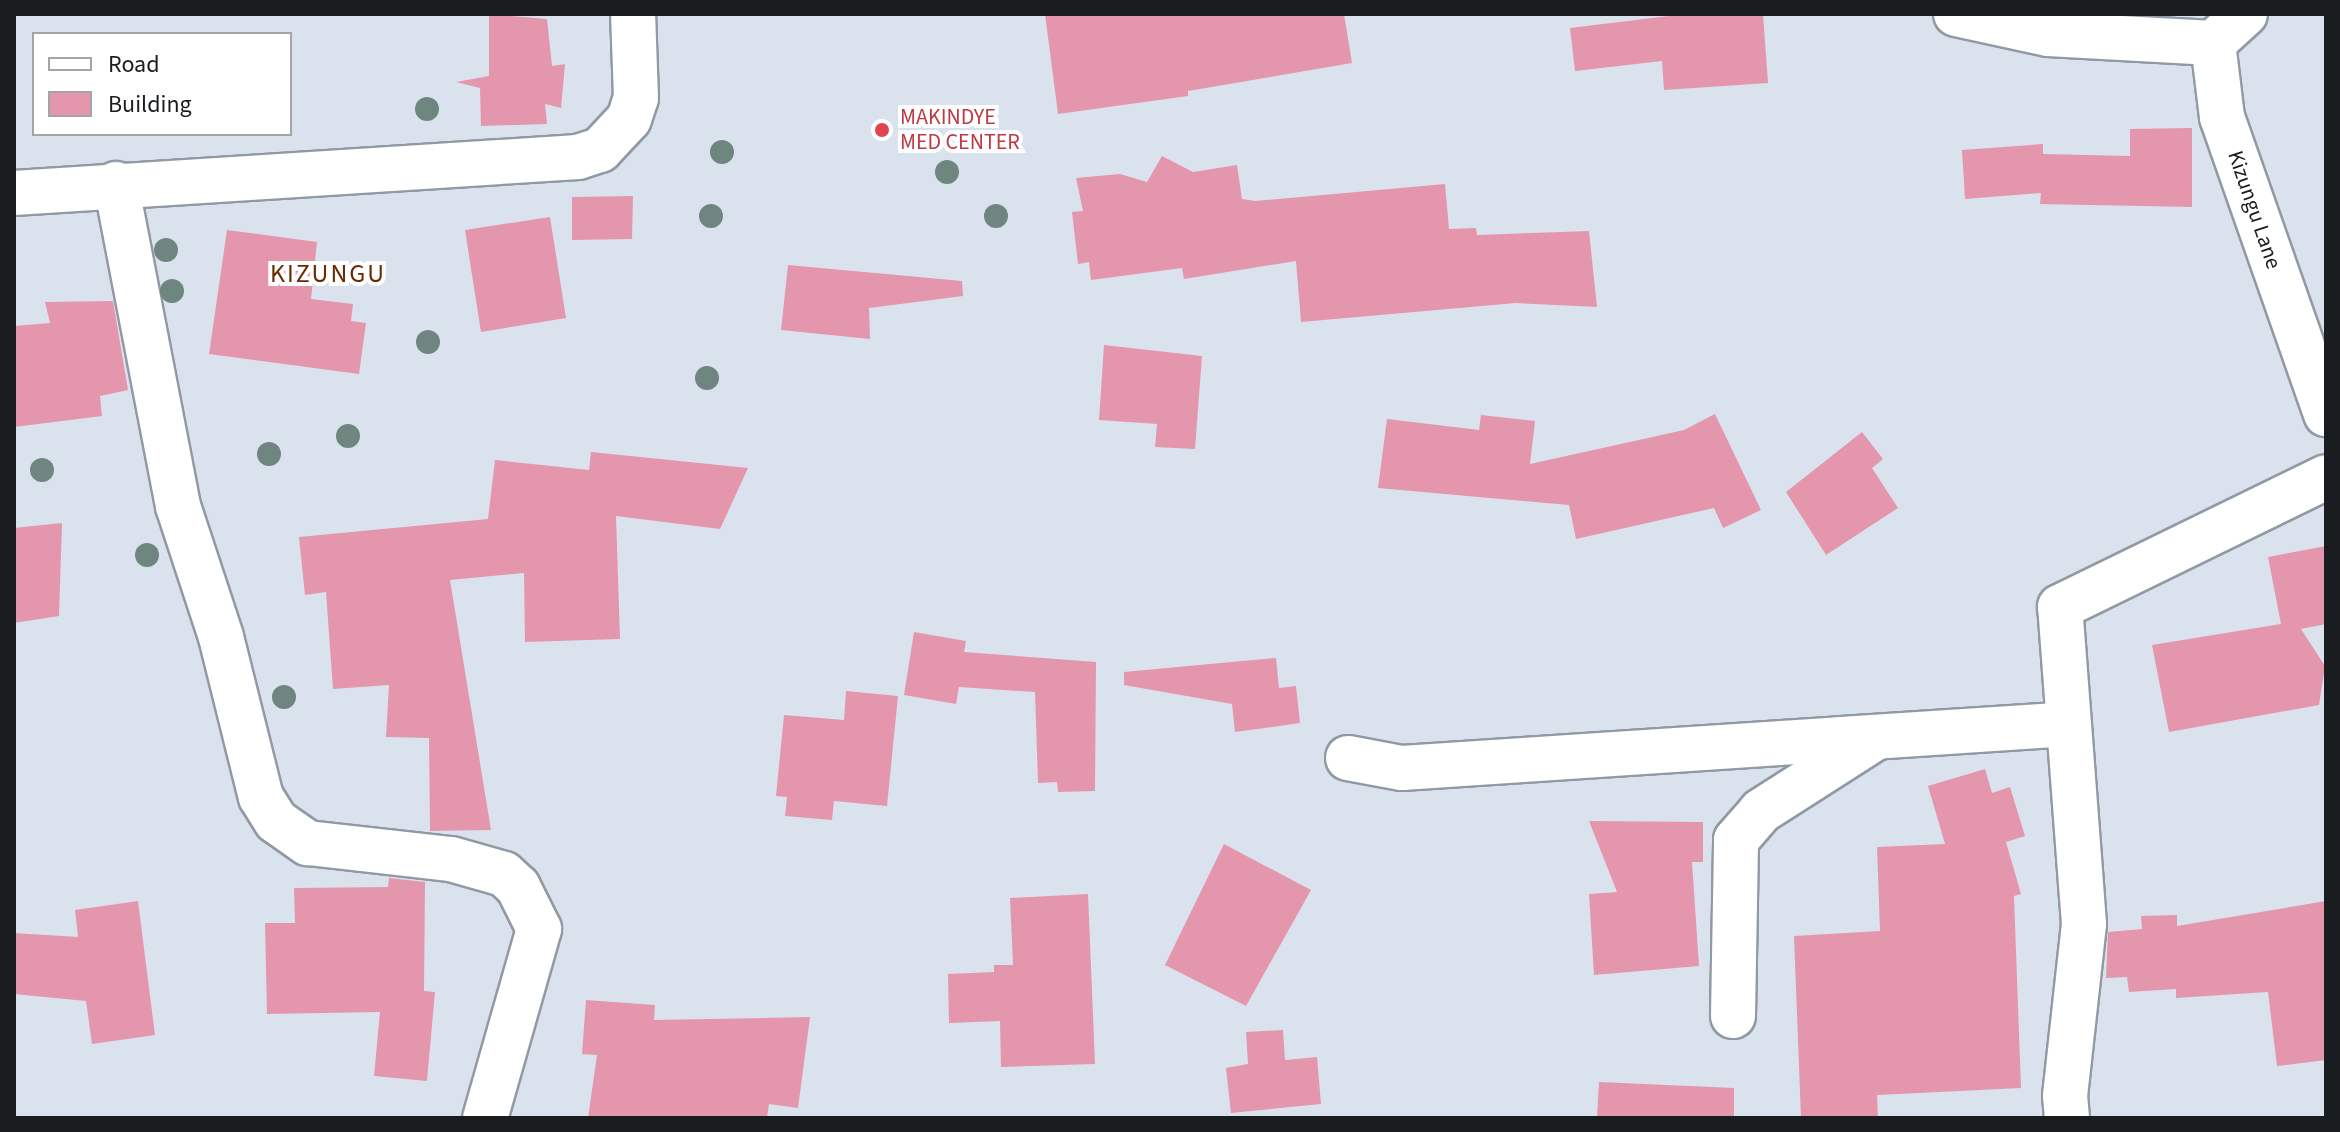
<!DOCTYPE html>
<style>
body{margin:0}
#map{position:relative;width:2340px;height:1132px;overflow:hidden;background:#dae3ed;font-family:"Source Sans 3",sans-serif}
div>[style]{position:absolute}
.building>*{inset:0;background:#e496ad}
.roads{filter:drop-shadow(2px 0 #919aa3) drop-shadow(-2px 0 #919aa3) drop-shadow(0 2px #919aa3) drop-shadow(0 -2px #919aa3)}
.minor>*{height:44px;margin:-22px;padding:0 22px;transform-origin:22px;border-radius:22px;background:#fff}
.trees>*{width:24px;height:24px;margin:-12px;border-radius:50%;background:#6f8680}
.dots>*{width:22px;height:22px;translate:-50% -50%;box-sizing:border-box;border:4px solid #fff;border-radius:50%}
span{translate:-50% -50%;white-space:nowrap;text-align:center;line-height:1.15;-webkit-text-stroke:8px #fff;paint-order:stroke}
.health-label{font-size:22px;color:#be3a42}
.left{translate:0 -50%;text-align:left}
.street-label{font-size:22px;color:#191d20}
.quarter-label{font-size:26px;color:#662a00;letter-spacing:2px}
.frame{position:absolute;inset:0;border:16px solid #191d20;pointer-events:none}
.legend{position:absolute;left:32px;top:32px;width:260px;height:104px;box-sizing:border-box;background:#fff;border:2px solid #a3a5a6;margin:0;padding:10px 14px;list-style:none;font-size:24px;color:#191d20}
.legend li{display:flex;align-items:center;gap:16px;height:40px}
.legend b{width:40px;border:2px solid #a3a5a6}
</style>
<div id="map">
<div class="building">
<div style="clip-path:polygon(489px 14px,547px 19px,552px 66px,565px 64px,561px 108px,545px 104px,547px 124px,481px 126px,480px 88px,456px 82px,489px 76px)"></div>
<div style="clip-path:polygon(1045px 14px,1344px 14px,1352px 63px,1188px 91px,1188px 96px,1058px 114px)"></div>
<div style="clip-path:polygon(1685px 14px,1763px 14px,1768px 83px,1664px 90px,1662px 61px,1575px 71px,1570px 28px)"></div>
<div style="clip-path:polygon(2192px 128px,2192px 207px,2040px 204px,2041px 193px,1965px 199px,1962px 150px,2043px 144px,2043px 154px,2130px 156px,2130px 129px)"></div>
<div style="clip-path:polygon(1162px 156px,1193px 172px,1237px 165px,1242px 199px,1255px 201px,1445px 184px,1449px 229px,1476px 228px,1477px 235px,1589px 231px,1597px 307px,1516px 303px,1301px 322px,1296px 261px,1184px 279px,1182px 268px,1091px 280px,1089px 262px,1078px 264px,1072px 212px,1083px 211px,1076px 178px,1120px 174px,1147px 182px)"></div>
<div style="clip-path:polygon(633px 196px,632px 239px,572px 240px,572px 197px)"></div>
<div style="clip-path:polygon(550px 217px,566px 318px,481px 332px,465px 230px)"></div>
<div style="clip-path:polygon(227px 230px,317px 242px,311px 299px,353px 304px,351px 321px,366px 323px,359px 374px,209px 354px)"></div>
<div style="clip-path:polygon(788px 265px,962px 281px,963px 296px,869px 308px,870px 339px,781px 330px)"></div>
<div style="clip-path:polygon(113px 301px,128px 390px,100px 396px,102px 416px,14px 427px,14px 326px,50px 323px,45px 302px)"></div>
<div style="clip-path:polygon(1104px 345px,1202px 356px,1195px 449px,1155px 447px,1157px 424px,1099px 420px)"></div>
<div style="clip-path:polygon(1715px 414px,1761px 510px,1723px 528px,1714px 508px,1576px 539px,1569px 505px,1378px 488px,1387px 419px,1479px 430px,1481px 415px,1535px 421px,1530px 464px,1684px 430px)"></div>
<div style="clip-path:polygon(1862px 432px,1883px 459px,1872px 468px,1898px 508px,1826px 555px,1786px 492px)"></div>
<div style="clip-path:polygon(591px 452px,748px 468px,720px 529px,616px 516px,620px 639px,525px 642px,524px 573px,450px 580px,491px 830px,430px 831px,429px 738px,386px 737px,389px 685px,333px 689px,326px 592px,305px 595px,299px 537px,488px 519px,495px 460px,589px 470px)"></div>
<div style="clip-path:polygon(62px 523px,59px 616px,14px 623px,14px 528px)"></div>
<div style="clip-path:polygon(2326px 546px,2326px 624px,2301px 629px,2325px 666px,2319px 705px,2169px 732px,2152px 645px,2281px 624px,2268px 557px)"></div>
<div style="clip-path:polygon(914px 632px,966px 641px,964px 652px,1096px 662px,1095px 791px,1058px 792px,1057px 782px,1038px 783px,1035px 692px,959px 687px,956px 704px,904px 695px)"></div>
<div style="clip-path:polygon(1276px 658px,1279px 688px,1296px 686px,1300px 723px,1235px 732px,1232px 704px,1124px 685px,1124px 672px)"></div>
<div style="clip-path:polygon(846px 691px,898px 696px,887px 806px,834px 801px,832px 820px,785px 816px,787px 797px,776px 796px,784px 715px,844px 720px)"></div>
<div style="clip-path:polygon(1985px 769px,1992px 793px,2010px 787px,2025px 836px,2006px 842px,2021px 894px,2014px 896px,2021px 1088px,1877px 1095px,1878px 1118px,1801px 1118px,1794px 936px,1880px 931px,1877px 847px,1945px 844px,1928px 786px)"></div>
<div style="clip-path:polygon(1589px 821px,1703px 822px,1703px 862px,1692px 862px,1699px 966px,1594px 975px,1589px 894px,1617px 892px)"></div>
<div style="clip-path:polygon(1224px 844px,1311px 890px,1246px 1006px,1165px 965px)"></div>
<div style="clip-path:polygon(389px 878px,425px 882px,424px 991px,435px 992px,427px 1081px,374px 1076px,380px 1012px,267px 1014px,265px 923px,295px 923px,294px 888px,388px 887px)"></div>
<div style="clip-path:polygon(1088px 894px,1095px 1064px,1001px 1067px,1000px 1021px,949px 1023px,948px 974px,994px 972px,994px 965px,1013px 965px,1010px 898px)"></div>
<div style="clip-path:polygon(138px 901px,155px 1035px,92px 1044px,86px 1001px,14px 994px,14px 933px,78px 937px,75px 910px)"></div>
<div style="clip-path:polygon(2326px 901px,2326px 1060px,2277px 1066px,2268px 992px,2176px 998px,2176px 989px,2129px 992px,2127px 977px,2106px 978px,2108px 932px,2142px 929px,2141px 916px,2177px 915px,2177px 926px)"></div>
<div style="clip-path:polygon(586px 1000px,655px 1005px,654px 1020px,810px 1017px,798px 1108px,769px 1104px,767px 1118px,588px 1118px,597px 1055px,582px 1054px)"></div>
<div style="clip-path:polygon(1283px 1030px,1285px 1060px,1317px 1057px,1321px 1104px,1231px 1113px,1226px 1068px,1248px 1064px,1246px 1032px)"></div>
<div style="clip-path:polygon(1599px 1082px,1734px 1088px,1734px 1118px,1597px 1118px)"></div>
</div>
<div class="roads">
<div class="minor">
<div style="left:1956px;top:14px;width:94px;rotate:12.3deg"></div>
<div style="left:2048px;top:34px;width:165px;rotate:3.1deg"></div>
<div style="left:2245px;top:14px;width:43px;rotate:137.8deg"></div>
<div style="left:2213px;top:43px;width:75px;rotate:83.1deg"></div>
<div style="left:2222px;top:117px;width:315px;rotate:70.7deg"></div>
<div style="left:116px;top:184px;width:328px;rotate:79.1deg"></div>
<div style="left:178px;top:506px;width:138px;rotate:71.8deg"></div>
<div style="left:221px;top:637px;width:165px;rotate:76deg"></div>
<div style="left:261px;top:797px;width:28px;rotate:58deg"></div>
<div style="left:276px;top:821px;width:39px;rotate:35deg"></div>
<div style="left:308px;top:843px;width:144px;rotate:6.4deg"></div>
<div style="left:451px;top:859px;width:55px;rotate:15.8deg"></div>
<div style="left:504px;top:874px;width:19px;rotate:43deg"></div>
<div style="left:518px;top:887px;width:47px;rotate:63.4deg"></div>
<div style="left:539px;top:929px;width:197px;rotate:105.9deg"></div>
<div style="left:14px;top:193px;width:565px;rotate:-3.65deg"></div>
<div style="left:578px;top:157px;width:23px;rotate:-18deg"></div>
<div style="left:600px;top:150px;width:42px;rotate:-46.9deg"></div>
<div style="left:629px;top:119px;width:22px;rotate:-72deg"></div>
<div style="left:636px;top:98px;width:84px;rotate:-92deg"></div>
<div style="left:1348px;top:758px;width:55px;rotate:10.5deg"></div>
<div style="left:1402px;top:768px;width:668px;rotate:-3.77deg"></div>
<div style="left:1733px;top:1016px;width:176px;rotate:-89deg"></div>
<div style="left:1736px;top:840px;width:38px;rotate:-49deg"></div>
<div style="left:1761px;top:811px;width:135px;rotate:-32.6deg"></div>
<div style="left:2067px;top:1118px;width:22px;rotate:-95deg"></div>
<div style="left:2065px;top:1096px;width:173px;rotate:-83.7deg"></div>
<div style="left:2084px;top:924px;width:318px;rotate:-94.3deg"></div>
<div style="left:2060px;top:607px;width:296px;rotate:-26deg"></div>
</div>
</div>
<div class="trees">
<div style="left:427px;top:109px"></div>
<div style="left:722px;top:152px"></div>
<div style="left:947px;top:172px"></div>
<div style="left:711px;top:216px"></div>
<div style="left:996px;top:216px"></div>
<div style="left:166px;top:250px"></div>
<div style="left:172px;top:291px"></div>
<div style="left:428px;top:342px"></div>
<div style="left:707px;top:378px"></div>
<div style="left:348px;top:436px"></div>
<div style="left:269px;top:454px"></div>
<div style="left:42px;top:470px"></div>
<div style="left:147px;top:555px"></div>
<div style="left:284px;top:697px"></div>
</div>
<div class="dots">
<div style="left:882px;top:130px;background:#e0444e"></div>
</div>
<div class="health-label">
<span class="left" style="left:900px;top:130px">MAKINDYE<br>MED CENTER</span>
</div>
<div class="street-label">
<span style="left:2254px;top:210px;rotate:71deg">Kizungu Lane</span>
</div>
<div class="quarter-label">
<span style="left:328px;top:274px">KIZUNGU</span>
</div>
<div class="frame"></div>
<ul class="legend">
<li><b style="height:10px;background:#fff"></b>Road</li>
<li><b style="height:22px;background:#e496ad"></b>Building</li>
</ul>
</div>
